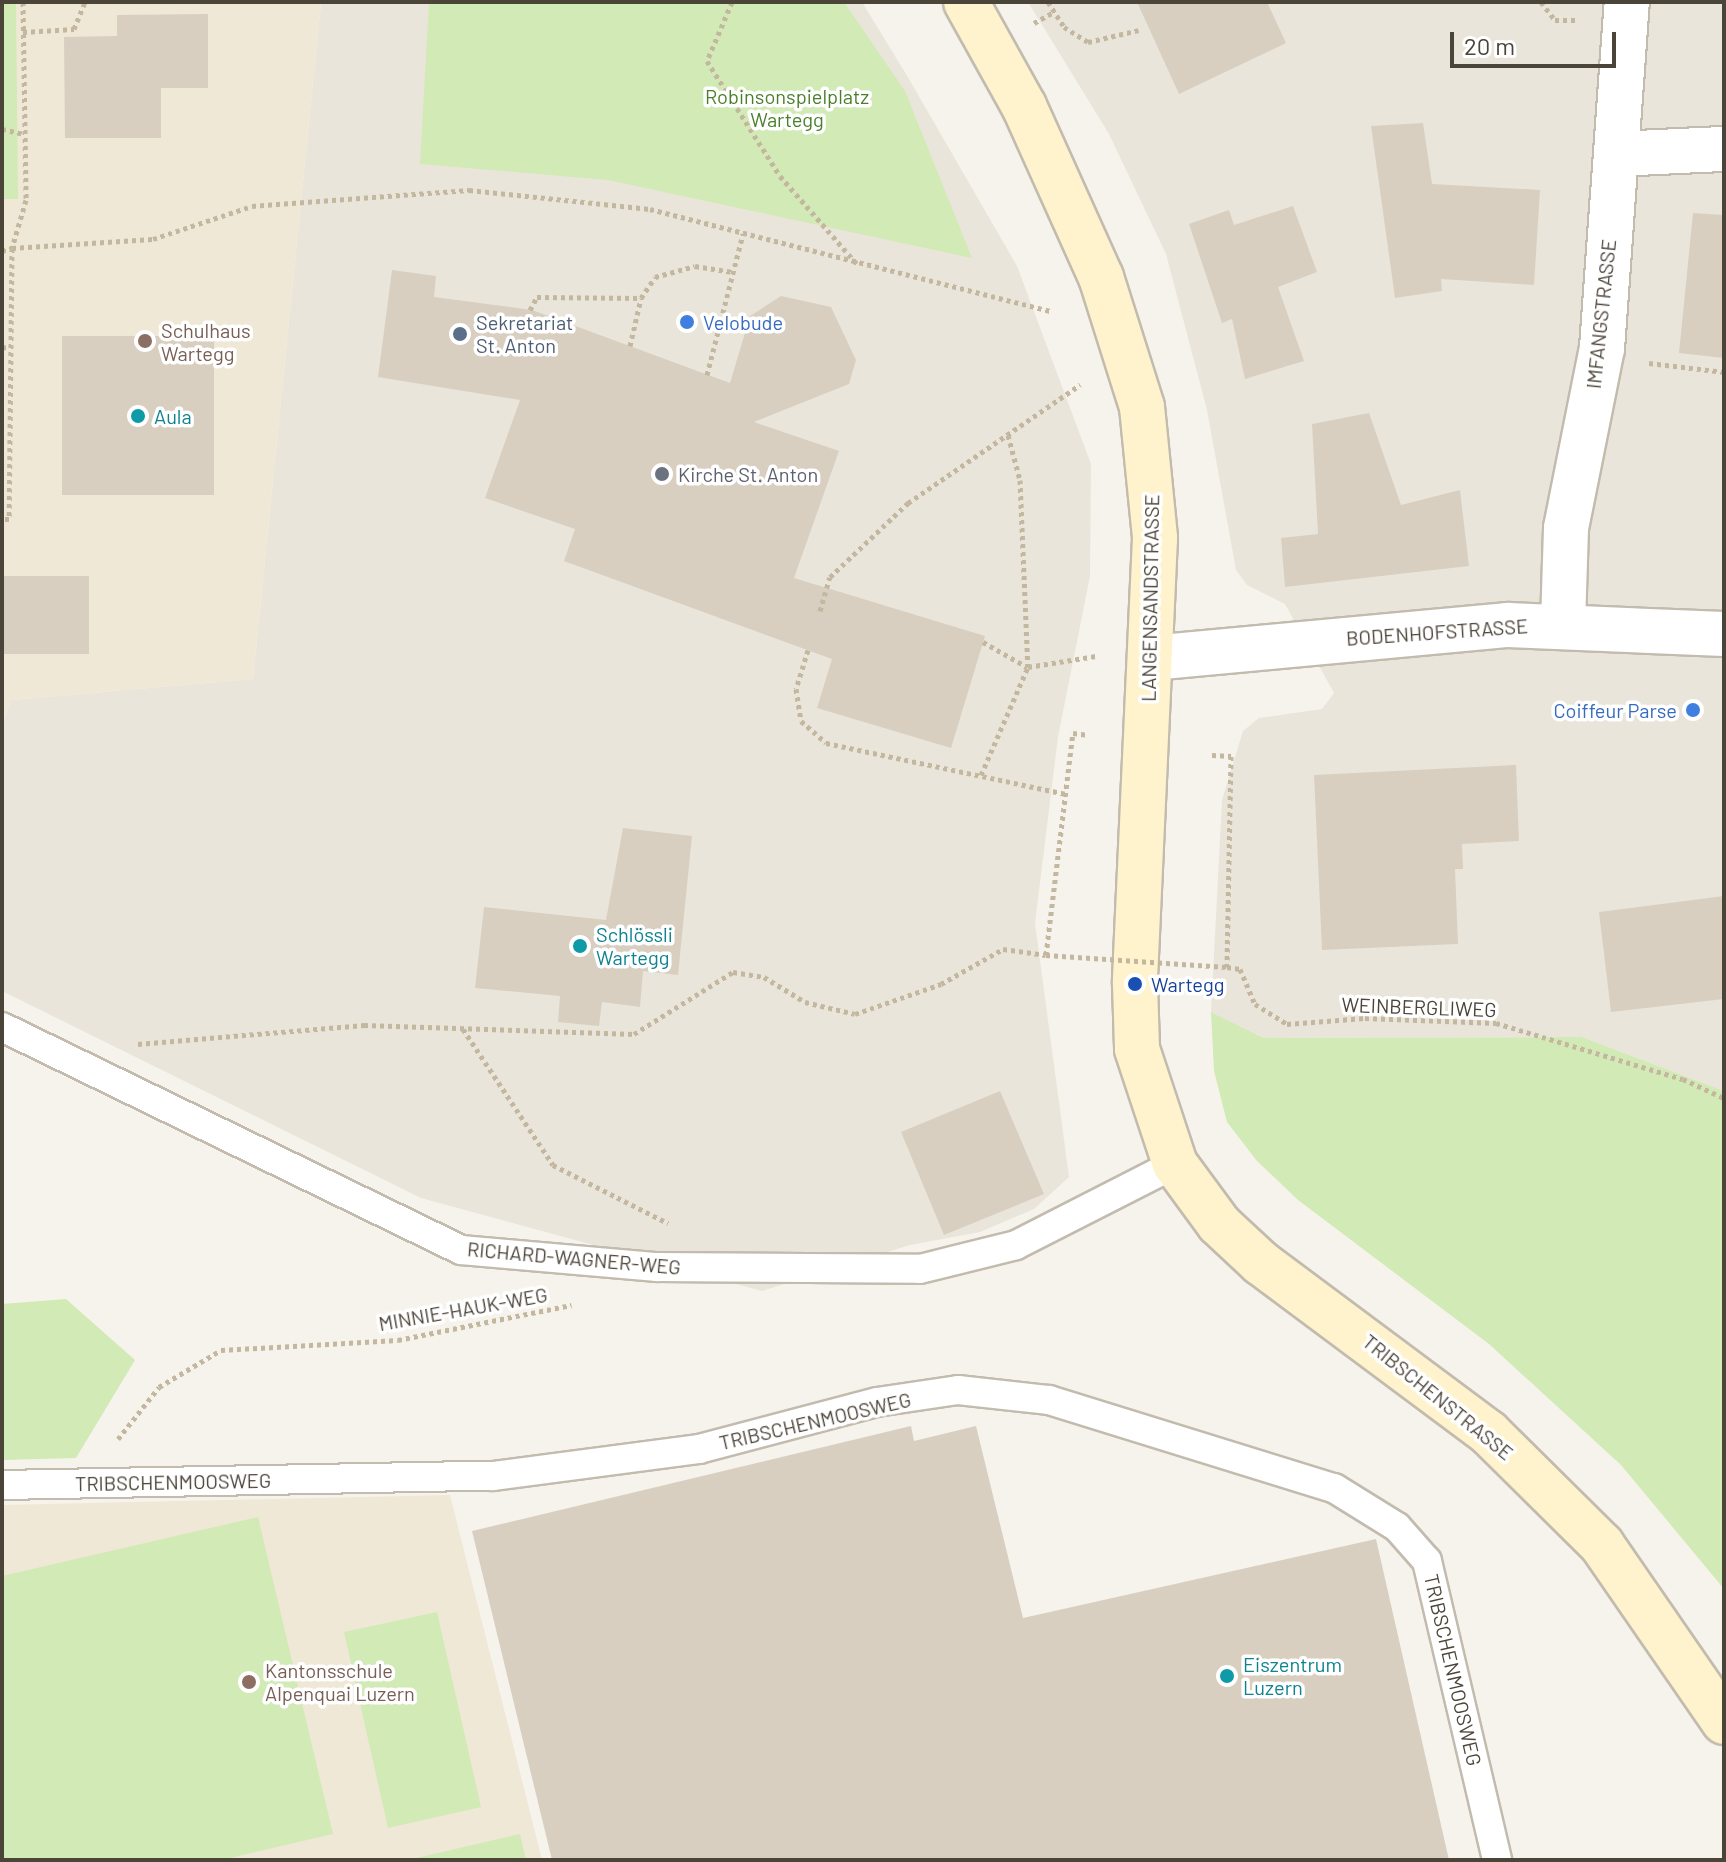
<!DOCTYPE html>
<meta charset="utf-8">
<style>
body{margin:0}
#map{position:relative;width:1726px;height:1862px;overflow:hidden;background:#f6f3ec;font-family:Barlow,sans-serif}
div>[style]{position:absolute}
.residential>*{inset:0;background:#eae5da}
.education>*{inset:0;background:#efe8d6}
.green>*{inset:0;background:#d2eab5}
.building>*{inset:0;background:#d8cfc1}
.path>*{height:5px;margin-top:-2.5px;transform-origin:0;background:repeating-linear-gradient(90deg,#c4b79f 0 4px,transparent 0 8px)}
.roads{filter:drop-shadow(2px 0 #c2bbae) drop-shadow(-2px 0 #c2bbae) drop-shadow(0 2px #c2bbae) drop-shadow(0 -2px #c2bbae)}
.lane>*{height:28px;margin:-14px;padding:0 14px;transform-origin:14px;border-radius:14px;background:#fff}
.street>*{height:44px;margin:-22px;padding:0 22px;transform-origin:22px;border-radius:22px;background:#fff}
.secondary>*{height:44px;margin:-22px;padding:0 22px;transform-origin:22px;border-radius:22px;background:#fff3cd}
.path-bridge>*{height:5px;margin-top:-2.5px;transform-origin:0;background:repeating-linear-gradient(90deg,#c4b79f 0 4px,transparent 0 8px)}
.dots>*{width:22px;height:22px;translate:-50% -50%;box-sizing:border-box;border:4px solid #fff;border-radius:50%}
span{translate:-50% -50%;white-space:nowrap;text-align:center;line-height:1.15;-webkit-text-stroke:7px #fff;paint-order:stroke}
.park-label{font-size:20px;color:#4a7f2a}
.street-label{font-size:20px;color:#4b4439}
.service-label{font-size:20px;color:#4e5e75}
.left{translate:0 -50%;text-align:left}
.shop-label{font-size:20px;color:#366cbe}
.right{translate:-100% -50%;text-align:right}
.education-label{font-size:20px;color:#785e54}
.culture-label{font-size:20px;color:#0d838f}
.worship-label{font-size:20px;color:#5b616d}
.transit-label{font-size:20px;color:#164399}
.frame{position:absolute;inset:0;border:4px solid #4b4439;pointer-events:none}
.scale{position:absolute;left:1450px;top:32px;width:166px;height:36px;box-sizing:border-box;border:4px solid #4b4439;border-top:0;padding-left:10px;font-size:24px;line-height:28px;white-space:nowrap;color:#4b4439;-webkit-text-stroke:6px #fff;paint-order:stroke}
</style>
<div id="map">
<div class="residential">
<div style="clip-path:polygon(321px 2px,862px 2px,906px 74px,1017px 266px,1091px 464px,1090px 576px,1058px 737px,1035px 923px,1069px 1177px,1034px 1209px,980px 1232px,910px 1245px,762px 1291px,421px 1198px,2px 991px,2px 725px,11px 700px,253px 679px)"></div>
<div style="clip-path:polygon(1028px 2px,1724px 2px,1724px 1091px,1582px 1037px,1264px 1038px,1211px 1012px,1222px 800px,1243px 731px,1259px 718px,1322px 709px,1334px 693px,1285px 604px,1247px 585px,1236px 570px,1207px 410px,1166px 254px,1109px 134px)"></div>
</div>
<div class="education">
<div style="clip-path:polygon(2px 2px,321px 2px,253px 679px,11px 700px,2px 725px)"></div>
<div style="clip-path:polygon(450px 1495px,542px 1860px,2px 1860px,2px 1505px)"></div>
</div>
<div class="green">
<div style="clip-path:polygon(2px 2px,16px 2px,18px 199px,2px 199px)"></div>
<div style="clip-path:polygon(429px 2px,844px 2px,905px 91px,972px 258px,608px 180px,420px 164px)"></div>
<div style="clip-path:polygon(1211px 1012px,1264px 1038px,1582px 1037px,1724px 1091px,1724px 1589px,1621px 1465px,1489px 1344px,1298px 1200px,1257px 1161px,1227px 1122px,1214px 1071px)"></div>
<div style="clip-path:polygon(66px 1299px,135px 1360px,76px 1458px,2px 1460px,2px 1304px)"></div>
<div style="clip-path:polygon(258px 1517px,333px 1834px,221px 1860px,2px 1860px,2px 1576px)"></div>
<div style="clip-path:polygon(437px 1612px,481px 1807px,388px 1828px,344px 1632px)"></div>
<div style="clip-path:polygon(520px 1834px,526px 1860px,408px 1860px)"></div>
</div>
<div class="building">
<div style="clip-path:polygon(1137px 2px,1267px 2px,1286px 43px,1179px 94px)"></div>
<div style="clip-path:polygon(208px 14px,208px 88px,161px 88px,161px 138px,65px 138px,64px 37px,117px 36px,117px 15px)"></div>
<div style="clip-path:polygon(1423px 123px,1432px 184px,1540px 190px,1534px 285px,1441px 279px,1442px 291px,1395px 298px,1371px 126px)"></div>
<div style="clip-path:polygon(1293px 206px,1317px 272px,1278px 287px,1304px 361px,1245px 379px,1232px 319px,1222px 323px,1189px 224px,1229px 210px,1234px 225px)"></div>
<div style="clip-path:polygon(1693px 213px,1724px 215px,1724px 358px,1679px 353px)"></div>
<div style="clip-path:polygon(392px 270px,436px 276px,434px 297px,532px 310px,730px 383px,750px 316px,781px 296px,831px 307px,856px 360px,849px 384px,754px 422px,839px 451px,794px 578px,985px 636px,951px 748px,817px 708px,832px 659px,564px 561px,575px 529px,485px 498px,520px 400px,378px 377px)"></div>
<div style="clip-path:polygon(62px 336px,214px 336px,214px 495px,62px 495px)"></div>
<div style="clip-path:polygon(1369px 413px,1401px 505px,1460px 490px,1469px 566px,1285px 587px,1281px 538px,1318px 534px,1312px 424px)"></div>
<div style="clip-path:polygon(2px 576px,89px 576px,89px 654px,2px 654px)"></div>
<div style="clip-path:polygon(1516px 765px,1519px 841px,1462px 844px,1463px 869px,1455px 869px,1458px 944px,1322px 950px,1314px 775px)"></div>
<div style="clip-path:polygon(623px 828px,692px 836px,678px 975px,643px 971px,640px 1007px,602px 1002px,599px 1026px,558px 1022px,560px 996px,475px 988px,484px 907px,606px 920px)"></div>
<div style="clip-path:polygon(1724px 896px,1724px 999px,1611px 1012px,1599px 912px)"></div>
<div style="clip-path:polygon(1000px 1091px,1044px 1194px,944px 1235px,901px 1132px)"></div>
<div style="clip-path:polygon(911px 1426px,914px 1441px,976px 1426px,1023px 1618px,1376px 1539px,1449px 1860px,552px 1860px,472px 1531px)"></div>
</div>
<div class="path">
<div style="left:23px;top:2px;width:198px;rotate:89.1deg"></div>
<div style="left:26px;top:200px;width:50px;rotate:106.3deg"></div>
<div style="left:12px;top:248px;width:141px;rotate:-3.7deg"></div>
<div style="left:153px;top:239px;width:104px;rotate:-18.4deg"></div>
<div style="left:252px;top:206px;width:218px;rotate:-4.2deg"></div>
<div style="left:469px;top:190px;width:182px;rotate:6deg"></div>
<div style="left:650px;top:209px;width:413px;rotate:14.3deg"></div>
<div style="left:732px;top:2px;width:64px;rotate:113deg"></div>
<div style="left:707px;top:61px;width:136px;rotate:57.6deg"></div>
<div style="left:780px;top:176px;width:118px;rotate:48.8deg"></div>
<div style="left:1048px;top:2px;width:30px;rotate:57deg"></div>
<div style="left:1064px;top:27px;width:28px;rotate:32deg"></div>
<div style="left:1088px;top:42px;width:52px;rotate:-13.2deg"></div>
<div style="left:1541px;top:2px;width:23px;rotate:52deg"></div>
<div style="left:1555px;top:20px;width:20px"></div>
<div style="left:1034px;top:23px;width:23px;rotate:-29deg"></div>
<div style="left:23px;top:32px;width:51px;rotate:-3.4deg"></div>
<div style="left:74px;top:29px;width:29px;rotate:-68deg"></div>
<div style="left:2px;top:129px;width:23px;rotate:13deg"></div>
<div style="left:2px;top:251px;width:10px;rotate:-17deg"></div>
<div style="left:12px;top:248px;width:271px;rotate:90.6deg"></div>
<div style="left:9px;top:519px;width:7px;rotate:180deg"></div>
<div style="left:530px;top:310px;width:15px;rotate:-62deg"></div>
<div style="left:537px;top:297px;width:104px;rotate:0.6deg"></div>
<div style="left:630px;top:346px;width:49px;rotate:-77.1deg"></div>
<div style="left:641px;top:298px;width:25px;rotate:-56deg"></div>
<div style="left:655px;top:277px;width:41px;rotate:-15.4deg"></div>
<div style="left:695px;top:266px;width:38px;rotate:9deg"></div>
<div style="left:2px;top:347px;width:8px;rotate:7deg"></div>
<div style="left:1649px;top:363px;width:76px;rotate:6.8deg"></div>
<div style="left:707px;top:375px;width:146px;rotate:-75.7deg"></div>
<div style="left:1008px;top:435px;width:47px;rotate:75.1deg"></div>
<div style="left:1020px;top:480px;width:187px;rotate:87.6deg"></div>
<div style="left:820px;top:611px;width:35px;rotate:-74deg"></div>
<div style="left:830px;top:577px;width:108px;rotate:-43.5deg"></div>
<div style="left:908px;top:503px;width:209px;rotate:-34.5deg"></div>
<div style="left:983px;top:642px;width:51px;rotate:29.6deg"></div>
<div style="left:808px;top:650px;width:41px;rotate:107.1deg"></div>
<div style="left:796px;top:689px;width:32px;rotate:81deg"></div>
<div style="left:801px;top:721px;width:33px;rotate:41deg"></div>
<div style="left:826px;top:743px;width:244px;rotate:12deg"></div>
<div style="left:1212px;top:755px;width:19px;rotate:3deg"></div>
<div style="left:1231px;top:756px;width:211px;rotate:91.1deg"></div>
<div style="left:1227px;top:967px;width:13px;rotate:9deg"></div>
<div style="left:1240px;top:969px;width:38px;rotate:67deg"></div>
<div style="left:1255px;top:1004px;width:38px;rotate:32deg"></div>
<div style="left:1287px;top:1024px;width:78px;rotate:-4.4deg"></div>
<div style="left:1365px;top:1018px;width:131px;rotate:2.2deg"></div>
<div style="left:1496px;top:1023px;width:195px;rotate:16.7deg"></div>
<div style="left:1683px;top:1079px;width:45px;rotate:24.9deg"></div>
<div style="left:981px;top:775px;width:118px;rotate:-66.5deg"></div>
<div style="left:1028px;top:667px;width:69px;rotate:-9.2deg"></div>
<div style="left:463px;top:1029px;width:163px;rotate:56.5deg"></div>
<div style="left:553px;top:1165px;width:129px;rotate:26.8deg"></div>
<div style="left:138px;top:1044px;width:227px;rotate:-4.8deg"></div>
<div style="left:364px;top:1025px;width:270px;rotate:1.9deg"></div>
<div style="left:634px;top:1034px;width:117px;rotate:-32.1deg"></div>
<div style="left:733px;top:972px;width:31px;rotate:9deg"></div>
<div style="left:764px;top:977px;width:48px;rotate:31.4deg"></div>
<div style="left:805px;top:1002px;width:51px;rotate:13.5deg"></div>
<div style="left:855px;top:1014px;width:91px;rotate:-19.2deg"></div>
<div style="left:941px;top:984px;width:71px;rotate:-29.4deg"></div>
<div style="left:1003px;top:949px;width:43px;rotate:7.9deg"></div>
<div style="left:1046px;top:955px;width:224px;rotate:-83.1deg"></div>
<div style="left:1073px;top:733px;width:16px;rotate:7deg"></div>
<div style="left:118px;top:1439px;width:66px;rotate:-51.7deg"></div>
<div style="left:159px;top:1387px;width:72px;rotate:-30.8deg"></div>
<div style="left:221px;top:1350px;width:177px;rotate:-3.2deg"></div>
<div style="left:398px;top:1340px;width:177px;rotate:-11.4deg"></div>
</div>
<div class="roads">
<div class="lane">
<div style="left:2px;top:1027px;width:510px;rotate:25.91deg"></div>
<div style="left:461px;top:1250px;width:197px;rotate:5deg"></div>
<div style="left:657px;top:1267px;width:263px;rotate:0.4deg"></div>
<div style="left:920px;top:1269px;width:99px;rotate:-14deg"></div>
<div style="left:1016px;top:1245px;width:178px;rotate:-27deg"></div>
<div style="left:2px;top:1485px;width:491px;rotate:-1.1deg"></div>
<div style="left:493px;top:1476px;width:208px;rotate:-7.5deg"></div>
<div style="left:699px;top:1449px;width:184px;rotate:-14.8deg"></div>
<div style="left:877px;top:1402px;width:82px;rotate:-8.4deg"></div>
<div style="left:958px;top:1390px;width:92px;rotate:6.3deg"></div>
<div style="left:1049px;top:1400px;width:298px;rotate:17.2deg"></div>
<div style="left:1334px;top:1488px;width:74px;rotate:31.8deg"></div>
<div style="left:1397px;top:1527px;width:45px;rotate:48.6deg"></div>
<div style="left:1427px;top:1561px;width:307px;rotate:76.8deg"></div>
</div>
<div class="street">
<div style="left:1616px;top:154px;width:108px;rotate:-2.7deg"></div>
<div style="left:1563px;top:624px;width:96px;rotate:-88.2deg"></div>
<div style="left:1566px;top:528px;width:184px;rotate:-78.7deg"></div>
<div style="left:1602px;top:348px;width:347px;rotate:-85.9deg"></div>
<div style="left:1151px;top:658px;width:359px;rotate:-5.3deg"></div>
<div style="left:1508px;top:625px;width:216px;rotate:2.4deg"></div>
</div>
<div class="secondary">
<div style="left:966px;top:2px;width:119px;rotate:60.9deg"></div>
<div style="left:1024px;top:106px;width:188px;rotate:65.8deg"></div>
<div style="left:1101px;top:277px;width:136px;rotate:72.5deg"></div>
<div style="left:1142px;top:407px;width:132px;rotate:84.3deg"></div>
<div style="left:1155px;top:538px;width:446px;rotate:92.6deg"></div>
<div style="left:1135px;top:984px;width:65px;rotate:88.2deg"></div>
<div style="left:1137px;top:1049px;width:121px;rotate:71.7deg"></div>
<div style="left:1175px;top:1164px;width:74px;rotate:53.7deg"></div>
<div style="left:1219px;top:1224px;width:57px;rotate:42.9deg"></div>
<div style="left:1261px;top:1263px;width:284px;rotate:36.7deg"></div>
<div style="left:1489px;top:1433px;width:159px;rotate:44.7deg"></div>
<div style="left:1602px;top:1545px;width:215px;rotate:55.4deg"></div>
</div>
</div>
<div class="path-bridge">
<div style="left:1046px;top:955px;width:181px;rotate:3.8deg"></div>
</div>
<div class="dots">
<div style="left:687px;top:322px;background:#3f7fe0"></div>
<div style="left:460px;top:334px;background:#5c6f8a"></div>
<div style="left:145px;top:341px;background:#8d6e63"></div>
<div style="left:138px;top:416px;background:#0f9aa8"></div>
<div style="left:662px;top:474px;background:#6b7280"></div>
<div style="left:1693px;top:710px;background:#3f7fe0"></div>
<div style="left:580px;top:946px;background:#0f9aa8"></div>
<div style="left:1135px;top:984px;background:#1a4fb4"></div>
<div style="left:1227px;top:1676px;background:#0f9aa8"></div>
<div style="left:249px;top:1682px;background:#8d6e63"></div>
</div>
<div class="park-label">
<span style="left:787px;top:108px">Robinsonspielplatz<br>Wartegg</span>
</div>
<div class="street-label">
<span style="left:1601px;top:314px;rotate:-84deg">IMFANGSTRASSE</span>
<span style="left:1150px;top:598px;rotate:-89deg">LANGENSANDSTRASSE</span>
<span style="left:1437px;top:632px;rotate:-4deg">BODENHOFSTRASSE</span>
<span style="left:1419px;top:1007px;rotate:2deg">WEINBERGLIWEG</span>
<span style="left:574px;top:1258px;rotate:5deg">RICHARD-WAGNER-WEG</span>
<span style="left:463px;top:1309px;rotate:-10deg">MINNIE-HAUK-WEG</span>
<span style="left:1438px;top:1397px;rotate:39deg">TRIBSCHENSTRASSE</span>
<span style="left:815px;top:1421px;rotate:-13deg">TRIBSCHENMOOSWEG</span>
<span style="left:173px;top:1482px;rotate:-1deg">TRIBSCHENMOOSWEG</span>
<span style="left:1453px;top:1670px;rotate:77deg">TRIBSCHENMOOSWEG</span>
</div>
<div class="service-label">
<span class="left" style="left:476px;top:334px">Sekretariat<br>St. Anton</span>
</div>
<div class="shop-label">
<span class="left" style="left:703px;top:322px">Velobude</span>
<span class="right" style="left:1677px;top:710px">Coiffeur Parse</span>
</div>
<div class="education-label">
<span class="left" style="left:161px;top:342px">Schulhaus<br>Wartegg</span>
<span class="left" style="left:265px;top:1682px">Kantonsschule<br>Alpenquai Luzern</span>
</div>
<div class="culture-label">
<span class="left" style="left:154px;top:416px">Aula</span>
<span class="left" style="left:596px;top:946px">Schlössli<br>Wartegg</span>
<span class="left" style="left:1243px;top:1676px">Eiszentrum<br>Luzern</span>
</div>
<div class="worship-label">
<span class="left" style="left:678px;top:474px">Kirche St. Anton</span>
</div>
<div class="transit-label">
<span class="left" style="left:1151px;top:984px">Wartegg</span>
</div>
<div class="frame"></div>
<div class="scale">20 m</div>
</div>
